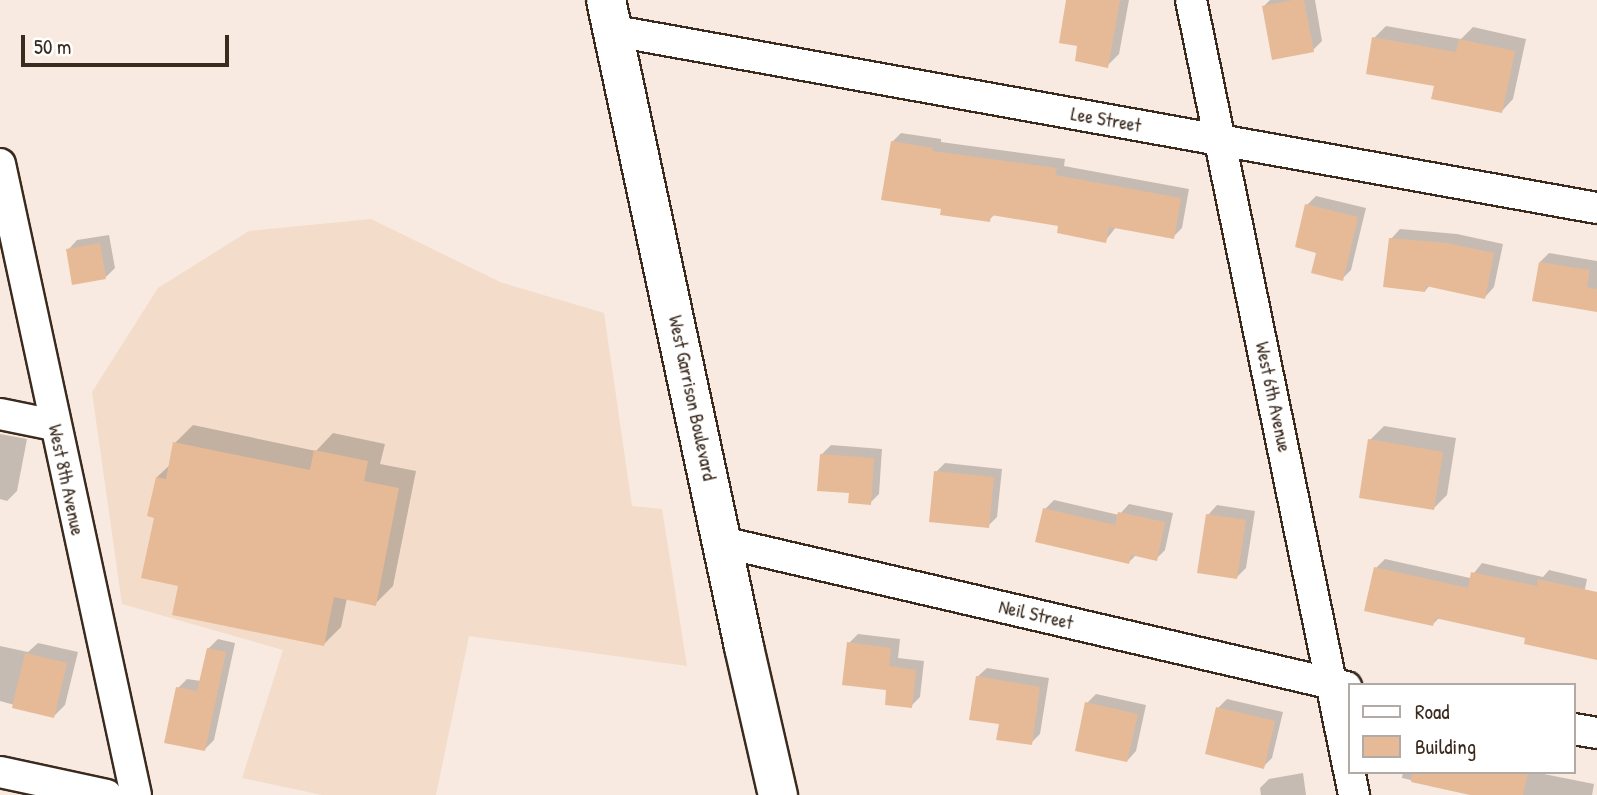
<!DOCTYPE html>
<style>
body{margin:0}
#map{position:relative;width:1597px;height:795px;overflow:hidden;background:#f8eae0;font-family:"Patrick Hand",sans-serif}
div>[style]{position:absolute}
.built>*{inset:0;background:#f3dcca}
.shadow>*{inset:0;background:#0003}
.building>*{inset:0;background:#e7ba97}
.roads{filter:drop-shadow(2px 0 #3b2a1e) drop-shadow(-2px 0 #3b2a1e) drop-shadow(0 2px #3b2a1e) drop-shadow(0 -2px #3b2a1e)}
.street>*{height:30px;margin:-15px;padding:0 15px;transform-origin:15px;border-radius:15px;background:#fff}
.secondary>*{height:38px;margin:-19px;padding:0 19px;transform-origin:19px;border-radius:19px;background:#fff}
span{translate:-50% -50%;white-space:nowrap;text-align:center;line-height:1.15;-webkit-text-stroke:6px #fff;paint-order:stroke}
.street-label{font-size:19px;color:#3b2a1e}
.legend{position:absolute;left:1348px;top:683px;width:228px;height:91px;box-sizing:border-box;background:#fff;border:2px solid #b1aaa5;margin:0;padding:9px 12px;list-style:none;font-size:21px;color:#3b2a1e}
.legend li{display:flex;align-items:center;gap:14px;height:35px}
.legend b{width:35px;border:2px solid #b1aaa5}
.scale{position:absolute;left:21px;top:35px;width:208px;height:32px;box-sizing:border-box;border:4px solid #3b2a1e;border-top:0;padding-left:9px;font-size:21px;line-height:24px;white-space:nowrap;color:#3b2a1e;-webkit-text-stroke:5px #fff;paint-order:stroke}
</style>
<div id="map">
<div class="built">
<div style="clip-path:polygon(371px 219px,500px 282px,604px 313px,632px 506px,662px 509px,687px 666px,469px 636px,436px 795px,322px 795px,242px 778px,283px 650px,122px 604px,92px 392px,158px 288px,249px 231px)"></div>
</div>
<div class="shadow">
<div style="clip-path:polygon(1068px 0,1129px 0,1119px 54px,1107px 66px,1079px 45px)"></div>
<div style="clip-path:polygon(1270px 0,1315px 0,1322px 41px,1313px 50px,1264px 6px)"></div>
<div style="clip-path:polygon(1386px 26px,1461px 39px,1473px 27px,1526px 39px,1513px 99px,1501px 112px,1436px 84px,1374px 38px)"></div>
<div style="clip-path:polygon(901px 133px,941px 139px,941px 142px,1065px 159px,1064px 166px,1189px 189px,1182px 228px,1173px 237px,1116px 227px,1105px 241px,1060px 224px,995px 214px,989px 220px,943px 207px,892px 142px)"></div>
<div style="clip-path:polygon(1316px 196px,1366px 208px,1351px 270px,1342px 279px,1318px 251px,1307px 205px)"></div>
<div style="clip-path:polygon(1400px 229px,1457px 234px,1503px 244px,1494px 287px,1485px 297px,1430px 285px,1425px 291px,1391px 239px)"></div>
<div style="clip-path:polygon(109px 235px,115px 268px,106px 277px,68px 250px,77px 240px)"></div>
<div style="clip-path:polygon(1549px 253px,1597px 261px,1597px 310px,1540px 262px)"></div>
<div style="clip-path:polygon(193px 425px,316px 451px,333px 433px,385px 444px,380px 464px,416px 471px,393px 586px,375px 604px,347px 598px,341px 627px,324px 644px,180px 584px,156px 516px,157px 477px,171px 464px,175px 443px)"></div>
<div style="clip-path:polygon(1384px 426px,1456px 438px,1447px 495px,1433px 509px,1370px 440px)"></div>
<div style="clip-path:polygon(0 434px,27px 439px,17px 491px,7px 501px,0 499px)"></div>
<div style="clip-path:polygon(831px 445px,882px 449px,879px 494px,870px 503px,850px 492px,821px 455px)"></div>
<div style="clip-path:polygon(945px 463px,1002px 469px,997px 517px,988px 526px,936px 472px)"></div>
<div style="clip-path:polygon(1054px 500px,1119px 515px,1129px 504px,1173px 513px,1165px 550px,1156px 559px,1136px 555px,1129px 562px,1045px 509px)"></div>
<div style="clip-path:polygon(1217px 505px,1255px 511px,1246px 568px,1236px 578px,1208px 515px)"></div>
<div style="clip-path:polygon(1385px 559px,1470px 578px,1482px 563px,1543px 577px,1549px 570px,1587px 579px,1584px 594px,1597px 597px,1597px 658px,1527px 637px,1440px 617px,1433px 624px,1376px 568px)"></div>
<div style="clip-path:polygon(858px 634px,900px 639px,898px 658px,924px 661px,920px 697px,911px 706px,888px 689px,849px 643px)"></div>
<div style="clip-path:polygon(218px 639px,235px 643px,214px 740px,205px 749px,178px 688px,187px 679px,201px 681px,208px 649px)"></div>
<div style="clip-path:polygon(38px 643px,78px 652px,65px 705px,54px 716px,0 701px,0 646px,28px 652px)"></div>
<div style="clip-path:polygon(987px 668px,1049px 678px,1040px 734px,1031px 743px,1001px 723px,977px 677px)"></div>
<div style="clip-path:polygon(1096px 694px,1146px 705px,1136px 751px,1127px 761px,1087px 703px)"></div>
<div style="clip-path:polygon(1227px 699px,1283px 712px,1272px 758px,1263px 767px,1218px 708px)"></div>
<div style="clip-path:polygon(1403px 772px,1534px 772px,1594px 784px,1592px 795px,1476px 795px,1402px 778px)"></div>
<div style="clip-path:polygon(1303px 773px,1306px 795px,1261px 795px,1260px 788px,1269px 779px)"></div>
</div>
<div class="building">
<div style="clip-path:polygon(1066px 0,1120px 0,1108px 68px,1075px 61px,1077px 46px,1059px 43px)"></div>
<div style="clip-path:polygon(1293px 0,1304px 0,1314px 52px,1272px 60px,1262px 6px)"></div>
<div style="clip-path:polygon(1372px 37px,1456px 52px,1459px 39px,1515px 51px,1502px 113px,1431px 99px,1434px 86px,1366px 74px)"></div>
<div style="clip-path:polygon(891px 141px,933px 148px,932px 151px,1057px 168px,1055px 175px,1181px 198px,1174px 239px,1109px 227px,1106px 243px,1057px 233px,1058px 226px,991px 215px,990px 222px,940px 215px,941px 209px,881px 200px)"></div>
<div style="clip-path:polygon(1305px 204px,1358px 217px,1343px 281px,1311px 273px,1316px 253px,1295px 247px)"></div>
<div style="clip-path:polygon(1389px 238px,1447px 243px,1494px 253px,1485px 299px,1426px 286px,1425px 292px,1383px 287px)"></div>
<div style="clip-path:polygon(100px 243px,106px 279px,72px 285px,66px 249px)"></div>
<div style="clip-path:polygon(1539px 262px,1590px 270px,1587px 287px,1597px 289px,1597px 312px,1532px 301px)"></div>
<div style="clip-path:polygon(1368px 439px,1443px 452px,1434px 510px,1359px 498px)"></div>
<div style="clip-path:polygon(173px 442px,310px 470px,314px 450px,368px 461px,364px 481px,399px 488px,376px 606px,334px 597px,324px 646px,172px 615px,178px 586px,141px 578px,154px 518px,147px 516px,156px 477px,166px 479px)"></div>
<div style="clip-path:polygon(820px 454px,874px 458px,871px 505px,848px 503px,849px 493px,817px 491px)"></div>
<div style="clip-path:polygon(934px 471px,994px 477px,989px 528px,929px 522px)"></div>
<div style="clip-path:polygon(1043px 508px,1115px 525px,1118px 512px,1165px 522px,1157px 561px,1131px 555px,1129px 564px,1035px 542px)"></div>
<div style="clip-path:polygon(1206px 514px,1246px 520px,1237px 579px,1197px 573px)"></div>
<div style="clip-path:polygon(1374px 567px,1468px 588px,1471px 572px,1537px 586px,1538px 579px,1597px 592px,1597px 660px,1524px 644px,1525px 638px,1435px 618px,1433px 626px,1364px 611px)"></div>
<div style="clip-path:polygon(847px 642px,891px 648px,889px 666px,916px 670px,912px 708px,885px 705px,886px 690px,842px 685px)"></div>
<div style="clip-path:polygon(207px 648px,226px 652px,205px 751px,164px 743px,176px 687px,197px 691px)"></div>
<div style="clip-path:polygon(25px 653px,67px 663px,54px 718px,12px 708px)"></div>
<div style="clip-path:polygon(976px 676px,1040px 687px,1032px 745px,996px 740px,999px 724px,969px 720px)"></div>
<div style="clip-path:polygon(1085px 702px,1138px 714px,1127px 762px,1075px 751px)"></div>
<div style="clip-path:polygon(1216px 707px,1275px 721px,1264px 769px,1205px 754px)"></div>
<div style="clip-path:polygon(1412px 772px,1528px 772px,1523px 795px,1470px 795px,1411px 782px)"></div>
</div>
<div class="roads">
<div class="street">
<div style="left:1191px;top:0;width:812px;rotate:78.41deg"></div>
<div style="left:615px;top:31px;width:998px;rotate:10.22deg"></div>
<div style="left:0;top:164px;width:645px;rotate:77.84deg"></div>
<div style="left:0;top:414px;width:55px;rotate:11.5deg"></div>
<div style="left:722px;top:542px;width:641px;rotate:13.08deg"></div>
<div style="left:1574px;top:729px;width:23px;rotate:10deg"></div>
<div style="left:0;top:772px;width:109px;rotate:12.1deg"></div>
</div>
<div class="secondary">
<div style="left:606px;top:0;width:662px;rotate:77.96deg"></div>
<div style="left:744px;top:647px;width:152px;rotate:77.1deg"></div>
</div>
</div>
<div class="street-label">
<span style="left:1106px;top:120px;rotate:10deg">Lee Street</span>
<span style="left:1273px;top:397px;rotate:78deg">West 6th Avenue</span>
<span style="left:692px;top:398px;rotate:78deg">West Garrison Boulevard</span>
<span style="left:66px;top:480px;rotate:78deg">West 8th Avenue</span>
<span style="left:1036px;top:615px;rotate:13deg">Neil Street</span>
</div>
<ul class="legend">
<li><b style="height:9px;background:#fff"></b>Road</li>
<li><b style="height:19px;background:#e7ba97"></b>Building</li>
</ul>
<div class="scale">50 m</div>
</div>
